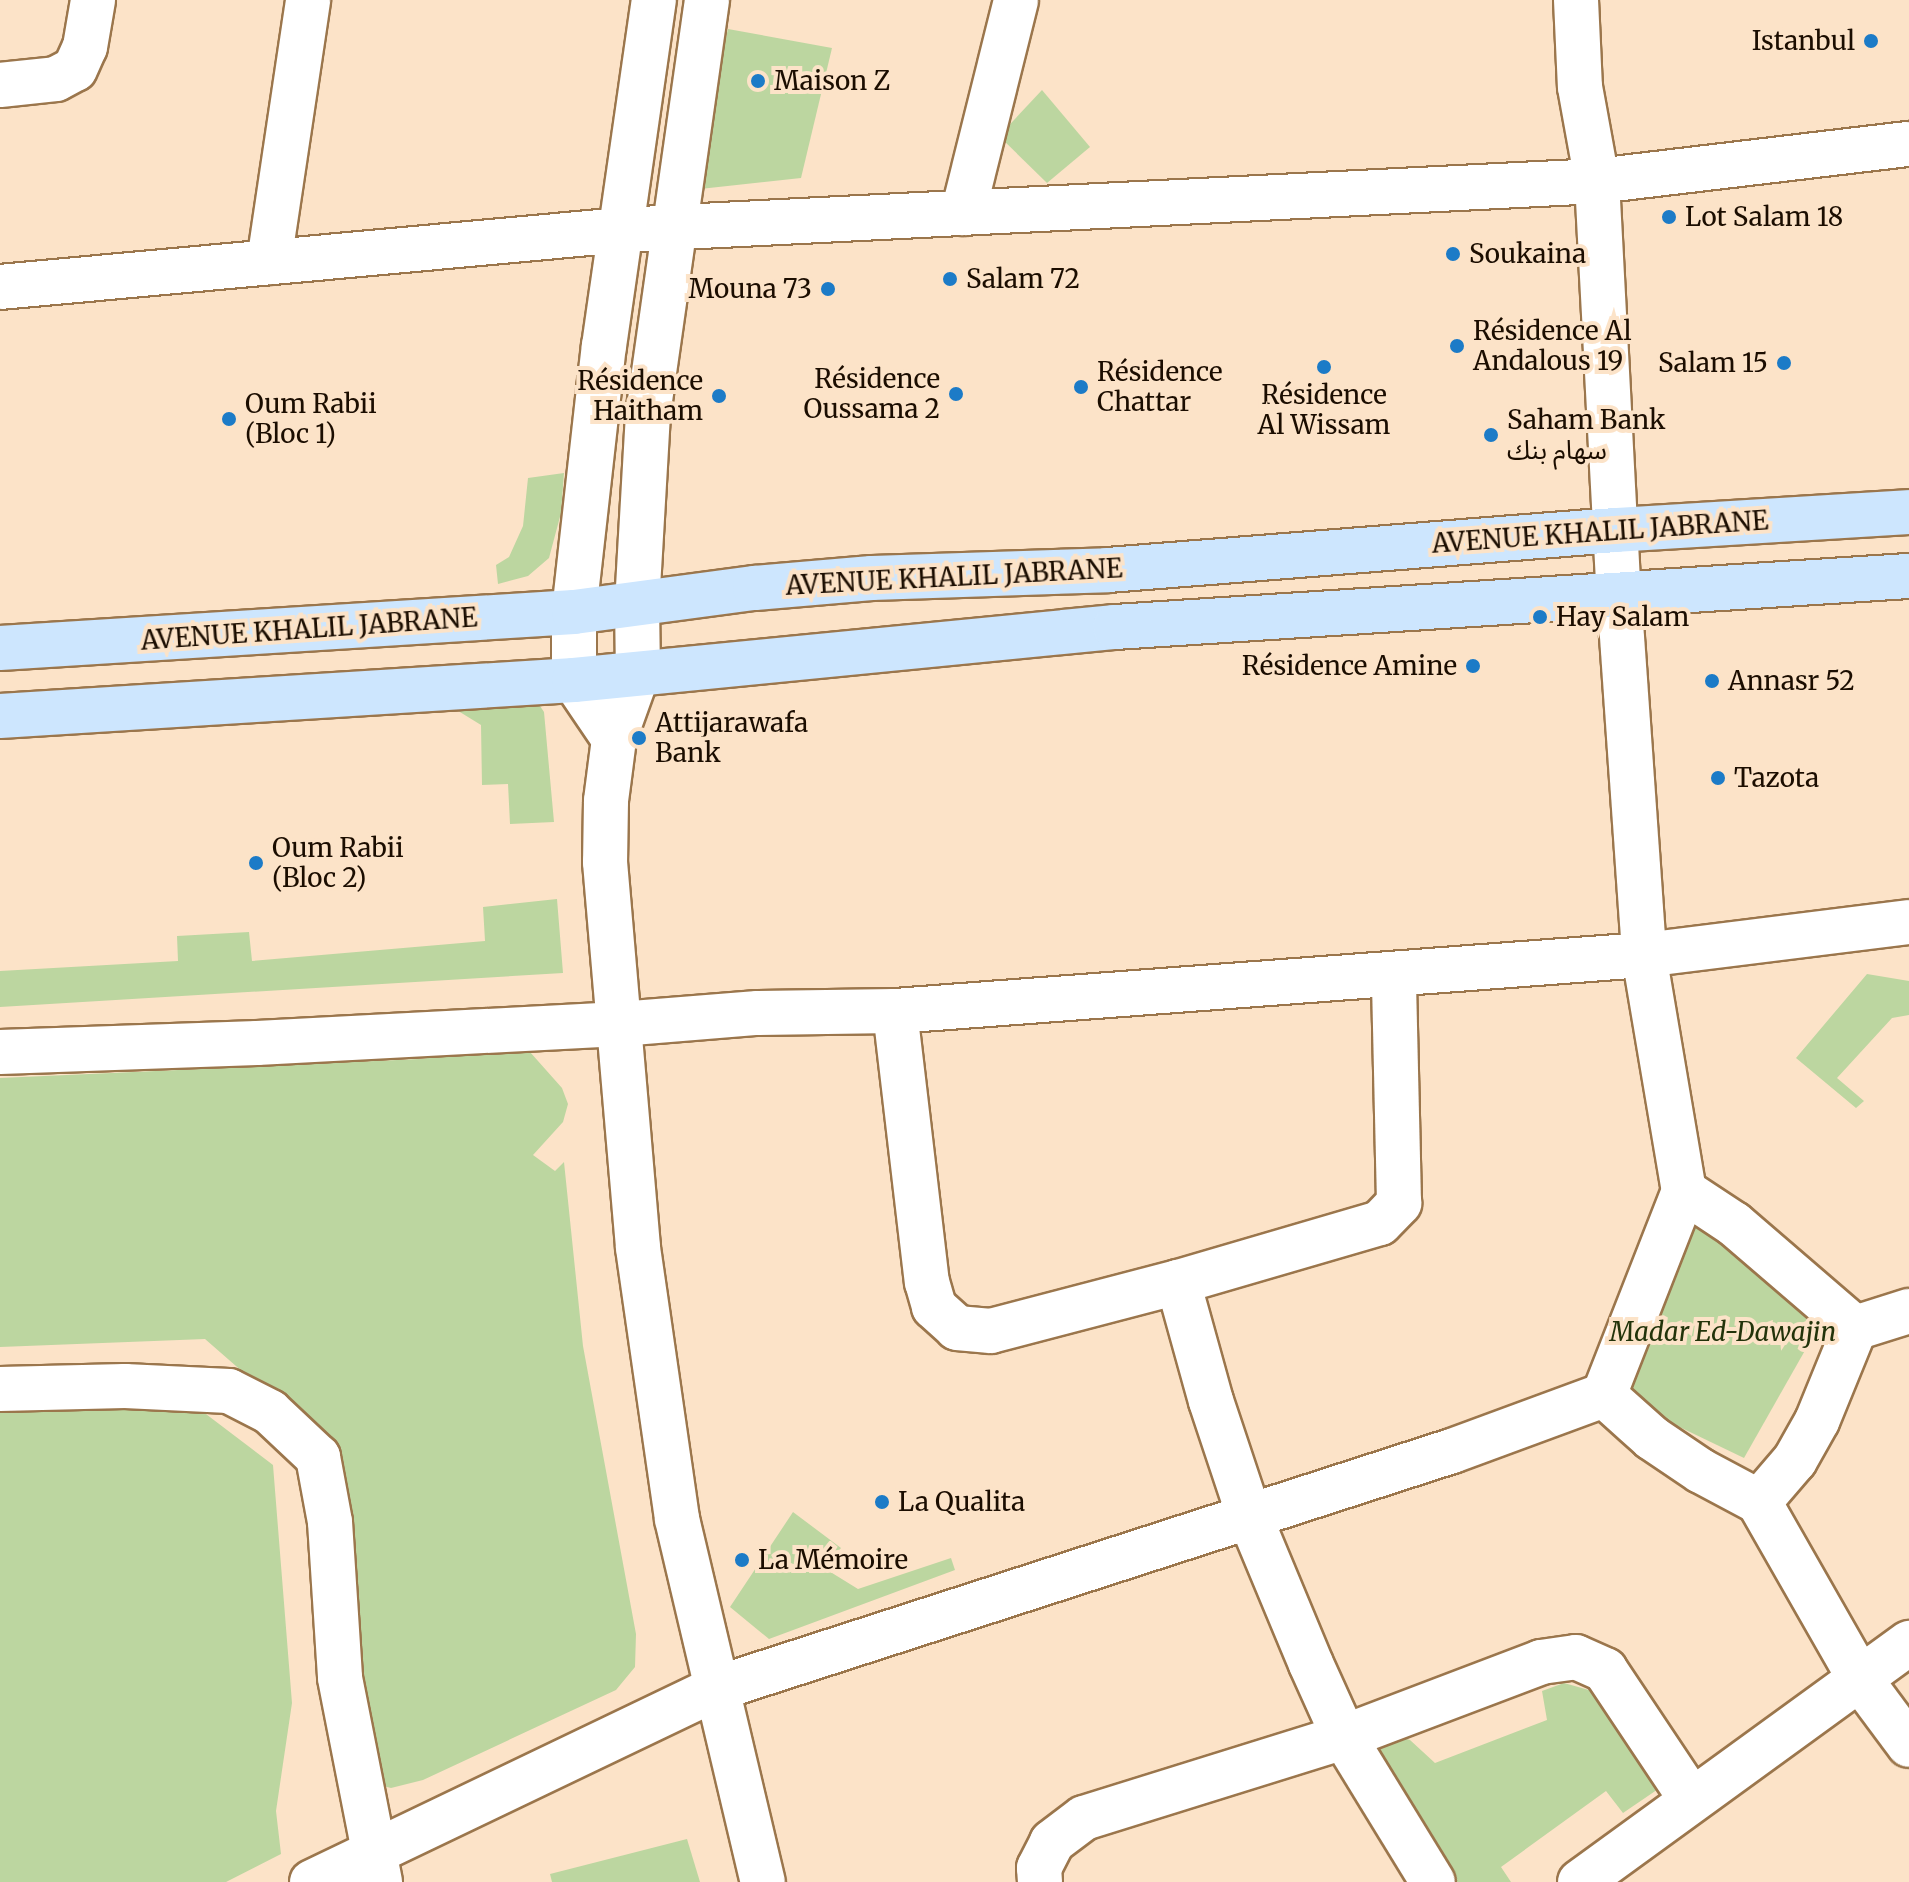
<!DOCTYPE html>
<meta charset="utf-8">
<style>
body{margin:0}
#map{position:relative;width:1909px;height:1882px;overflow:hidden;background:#fce3c8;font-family:Merriweather,"Noto Sans Arabic",serif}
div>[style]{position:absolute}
.green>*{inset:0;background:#bcd6a0}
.roads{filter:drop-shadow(2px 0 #9b764c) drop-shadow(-2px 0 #9b764c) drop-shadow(0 2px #9b764c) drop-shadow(0 -2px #9b764c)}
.minor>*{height:44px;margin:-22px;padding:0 22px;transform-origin:22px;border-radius:22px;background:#fff}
.major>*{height:44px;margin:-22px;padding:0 22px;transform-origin:22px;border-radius:22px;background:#cde6fe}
.dots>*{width:22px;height:22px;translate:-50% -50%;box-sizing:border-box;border:4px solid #fce3c8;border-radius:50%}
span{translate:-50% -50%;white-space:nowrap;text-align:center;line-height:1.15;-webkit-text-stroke:8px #fce3c8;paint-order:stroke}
.poi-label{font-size:26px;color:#1b0d00}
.right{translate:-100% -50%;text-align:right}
.left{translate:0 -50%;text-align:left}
.street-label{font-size:26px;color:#1b0d00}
.park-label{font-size:26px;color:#22330a;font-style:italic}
</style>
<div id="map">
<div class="green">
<div style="clip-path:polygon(728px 29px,832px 48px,801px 178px,700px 189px,707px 115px)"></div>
<div style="clip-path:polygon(1042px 90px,1090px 147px,1047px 183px,999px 136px)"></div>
<div style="clip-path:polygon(564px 473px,561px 513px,549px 558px,528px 576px,498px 584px,496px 565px,509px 557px,523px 526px,528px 478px)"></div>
<div style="clip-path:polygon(442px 701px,538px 703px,544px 712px,554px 822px,510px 824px,508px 784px,482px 785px,481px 725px)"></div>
<div style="clip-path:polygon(557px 899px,563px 973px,0 1007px,0 971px,178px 961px,177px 936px,249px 932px,252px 961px,485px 941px,483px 907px)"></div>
<div style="clip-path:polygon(1867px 974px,1909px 981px,1909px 1015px,1892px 1018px,1837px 1078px,1864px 1101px,1856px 1108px,1796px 1058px)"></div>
<div style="clip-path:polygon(507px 1049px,530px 1052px,562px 1088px,568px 1104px,563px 1122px,533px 1155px,555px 1171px,564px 1162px,583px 1346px,636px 1634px,635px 1667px,616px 1690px,423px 1780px,391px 1788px,379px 1785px,308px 1429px,205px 1339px,0 1347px,0 1078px,419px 1059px)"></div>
<div style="clip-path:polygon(1692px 1214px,1824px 1317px,1744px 1458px,1615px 1396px)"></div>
<div style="clip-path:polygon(0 1405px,198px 1408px,273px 1465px,292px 1703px,276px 1811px,281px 1854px,226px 1882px,0 1882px)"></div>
<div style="clip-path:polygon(793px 1512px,841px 1548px,824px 1568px,858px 1589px,951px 1558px,955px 1570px,769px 1639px,730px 1607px)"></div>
<div style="clip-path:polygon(1564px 1683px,1596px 1692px,1667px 1783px,1623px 1813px,1606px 1791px,1501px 1867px,1511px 1882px,1448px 1882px,1377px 1760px,1378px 1747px,1401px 1737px,1410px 1740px,1435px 1763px,1547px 1720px,1542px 1691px)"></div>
<div style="clip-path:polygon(687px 1839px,700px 1882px,552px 1882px,550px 1874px)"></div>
</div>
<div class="roads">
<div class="minor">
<div style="left:707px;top:0;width:418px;rotate:98.1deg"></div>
<div style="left:648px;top:414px;width:189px;rotate:93.3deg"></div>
<div style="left:637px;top:603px;width:69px;rotate:89.2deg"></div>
<div style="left:638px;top:672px;width:71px;rotate:109.7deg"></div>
<div style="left:614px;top:739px;width:63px;rotate:97.4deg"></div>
<div style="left:606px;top:801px;width:61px;rotate:90.9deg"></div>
<div style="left:605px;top:862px;width:387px;rotate:85.1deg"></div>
<div style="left:638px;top:1248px;width:274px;rotate:81.8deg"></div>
<div style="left:677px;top:1519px;width:373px;rotate:76.7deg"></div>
<div style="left:1576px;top:0;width:87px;rotate:87.4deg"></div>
<div style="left:1580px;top:87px;width:96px;rotate:79.7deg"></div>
<div style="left:1597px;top:181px;width:414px;rotate:87deg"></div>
<div style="left:1619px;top:594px;width:362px;rotate:86deg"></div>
<div style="left:1644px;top:955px;width:239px;rotate:80.4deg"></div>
<div style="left:1684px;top:1191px;width:219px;rotate:111.4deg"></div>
<div style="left:1604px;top:1395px;width:64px;rotate:41.9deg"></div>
<div style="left:1652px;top:1438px;width:59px;rotate:34deg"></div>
<div style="left:1701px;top:1471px;width:66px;rotate:28.1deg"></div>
<div style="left:0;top:85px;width:56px;rotate:-6.1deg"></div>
<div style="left:56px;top:79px;width:21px;rotate:-28deg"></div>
<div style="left:75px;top:69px;width:24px;rotate:-66deg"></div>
<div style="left:85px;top:47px;width:48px;rotate:-80.3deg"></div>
<div style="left:963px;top:213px;width:219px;rotate:-76deg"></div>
<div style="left:269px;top:262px;width:265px;rotate:-81.5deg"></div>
<div style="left:0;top:287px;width:624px;rotate:-5.24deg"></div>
<div style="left:621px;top:230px;width:977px;rotate:-2.87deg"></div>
<div style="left:1597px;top:181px;width:314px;rotate:-6.8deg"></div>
<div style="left:614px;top:739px;width:71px;rotate:-124.1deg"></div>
<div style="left:574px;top:680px;width:68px;rotate:-90deg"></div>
<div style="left:574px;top:612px;width:268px;rotate:-83.6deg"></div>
<div style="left:604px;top:346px;width:350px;rotate:-81.8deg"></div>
<div style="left:895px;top:1011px;width:273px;rotate:83.3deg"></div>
<div style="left:927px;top:1282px;width:26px;rotate:74deg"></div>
<div style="left:934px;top:1307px;width:31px;rotate:42deg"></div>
<div style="left:957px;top:1328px;width:34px;rotate:5deg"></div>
<div style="left:991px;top:1331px;width:193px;rotate:-14.7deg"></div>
<div style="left:1178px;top:1282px;width:210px;rotate:-16.3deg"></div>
<div style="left:1380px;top:1223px;width:28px;rotate:-46deg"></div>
<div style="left:1399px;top:1203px;width:228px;rotate:-91.3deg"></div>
<div style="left:0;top:1052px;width:257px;rotate:-2deg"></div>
<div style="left:257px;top:1043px;width:363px;rotate:-3deg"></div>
<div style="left:620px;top:1024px;width:138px;rotate:-4.6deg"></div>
<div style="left:758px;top:1013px;width:137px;rotate:-0.8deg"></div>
<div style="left:895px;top:1011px;width:751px;rotate:-4.28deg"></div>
<div style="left:1644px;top:955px;width:267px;rotate:-7.1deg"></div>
<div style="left:1684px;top:1191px;width:60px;rotate:33.4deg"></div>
<div style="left:1734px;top:1224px;width:160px;rotate:40.7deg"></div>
<div style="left:1855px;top:1328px;width:100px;rotate:112.2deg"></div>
<div style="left:1817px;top:1421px;width:45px;rotate:119.4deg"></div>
<div style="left:1795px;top:1460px;width:55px;rotate:130.6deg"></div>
<div style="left:1759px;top:1502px;width:204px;rotate:60.3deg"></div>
<div style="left:1860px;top:1679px;width:82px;rotate:53.4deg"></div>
<div style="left:1178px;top:1282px;width:123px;rotate:74.5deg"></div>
<div style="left:1211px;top:1401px;width:120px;rotate:71.6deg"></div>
<div style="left:1249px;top:1515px;width:161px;rotate:67.4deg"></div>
<div style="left:1311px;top:1664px;width:80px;rotate:65.7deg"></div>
<div style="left:1344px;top:1737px;width:170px;rotate:58.5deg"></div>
<div style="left:1855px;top:1328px;width:57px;rotate:-17.5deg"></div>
<div style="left:0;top:1389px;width:125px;rotate:-1.4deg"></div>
<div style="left:125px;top:1386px;width:104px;rotate:2.8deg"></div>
<div style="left:229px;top:1391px;width:46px;rotate:27.1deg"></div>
<div style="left:270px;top:1412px;width:66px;rotate:43.2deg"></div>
<div style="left:318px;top:1457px;width:66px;rotate:79.5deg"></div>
<div style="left:330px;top:1522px;width:156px;rotate:86.3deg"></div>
<div style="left:340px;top:1678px;width:208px;rotate:78.9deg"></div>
<div style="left:312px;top:1882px;width:447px;rotate:-25.6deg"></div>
<div style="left:715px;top:1689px;width:774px;rotate:-17.9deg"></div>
<div style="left:1452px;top:1451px;width:162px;rotate:-20.2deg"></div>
<div style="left:1040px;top:1882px;width:14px;rotate:-94deg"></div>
<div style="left:1039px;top:1868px;width:29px;rotate:-63deg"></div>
<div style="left:1052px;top:1842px;width:40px;rotate:-37deg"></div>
<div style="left:1084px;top:1818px;width:272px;rotate:-17.3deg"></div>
<div style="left:1344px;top:1737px;width:211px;rotate:-20.8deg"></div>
<div style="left:1541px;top:1662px;width:35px;rotate:-8deg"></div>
<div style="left:1576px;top:1657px;width:32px;rotate:24deg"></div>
<div style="left:1605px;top:1670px;width:155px;rotate:56.3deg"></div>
<div style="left:1580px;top:1882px;width:407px;rotate:-36deg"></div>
</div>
<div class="major">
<div style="left:0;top:648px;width:575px;rotate:-3.59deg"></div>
<div style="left:574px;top:612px;width:183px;rotate:-7.6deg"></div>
<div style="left:755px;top:588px;width:117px;rotate:-4.9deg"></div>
<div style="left:872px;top:578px;width:236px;rotate:-1.9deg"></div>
<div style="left:1108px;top:570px;width:509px;rotate:-4.51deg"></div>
<div style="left:1615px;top:530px;width:295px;rotate:-3.5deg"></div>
<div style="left:0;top:716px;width:575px;rotate:-3.59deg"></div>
<div style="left:574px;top:680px;width:544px;rotate:-5.6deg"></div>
<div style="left:1115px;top:627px;width:796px;rotate:-3.68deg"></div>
</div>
</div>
<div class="dots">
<div style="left:1871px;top:41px;background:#1c7bc7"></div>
<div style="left:758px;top:81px;background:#1c7bc7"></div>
<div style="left:1669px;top:217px;background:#1c7bc7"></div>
<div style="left:1453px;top:254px;background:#1c7bc7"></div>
<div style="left:950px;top:279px;background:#1c7bc7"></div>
<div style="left:828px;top:289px;background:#1c7bc7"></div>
<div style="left:1457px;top:346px;background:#1c7bc7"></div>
<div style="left:1784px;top:363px;background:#1c7bc7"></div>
<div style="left:1324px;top:367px;background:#1c7bc7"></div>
<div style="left:1081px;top:387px;background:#1c7bc7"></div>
<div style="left:956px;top:394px;background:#1c7bc7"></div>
<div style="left:719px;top:396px;background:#1c7bc7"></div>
<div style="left:229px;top:419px;background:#1c7bc7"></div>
<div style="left:1491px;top:435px;background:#1c7bc7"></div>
<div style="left:1540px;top:617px;background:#1c7bc7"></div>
<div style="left:1473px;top:666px;background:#1c7bc7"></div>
<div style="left:1712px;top:681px;background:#1c7bc7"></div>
<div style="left:639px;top:738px;background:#1c7bc7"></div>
<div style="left:1718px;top:778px;background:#1c7bc7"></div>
<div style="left:256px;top:863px;background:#1c7bc7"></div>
<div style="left:882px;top:1502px;background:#1c7bc7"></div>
<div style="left:742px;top:1560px;background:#1c7bc7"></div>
</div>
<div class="poi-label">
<span class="right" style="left:1855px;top:41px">Istanbul</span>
<span class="left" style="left:774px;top:81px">Maison Z</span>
<span class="left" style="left:1685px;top:217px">Lot Salam 18</span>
<span class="left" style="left:1469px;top:254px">Soukaina</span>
<span class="left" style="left:966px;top:279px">Salam 72</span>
<span class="right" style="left:812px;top:289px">Mouna 73</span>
<span class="left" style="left:1473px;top:346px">Résidence Al<br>Andalous 19</span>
<span class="right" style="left:1768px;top:363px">Salam 15</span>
<span class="left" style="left:1097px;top:387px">Résidence<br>Chattar</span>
<span class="right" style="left:940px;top:394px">Résidence<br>Oussama 2</span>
<span class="right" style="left:703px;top:396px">Résidence<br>Haitham</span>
<span style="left:1324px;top:410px">Résidence<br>Al Wissam</span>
<span class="left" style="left:245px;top:419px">Oum Rabii<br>(Bloc 1)</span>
<span class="left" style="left:1507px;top:435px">Saham Bank<br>سهام بنك</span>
<span class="left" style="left:1556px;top:617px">Hay Salam</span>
<span class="right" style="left:1457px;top:666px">Résidence Amine</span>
<span class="left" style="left:1728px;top:681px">Annasr 52</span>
<span class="left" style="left:655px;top:738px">Attijarawafa<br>Bank</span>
<span class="left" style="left:1734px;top:778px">Tazota</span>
<span class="left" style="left:272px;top:863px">Oum Rabii<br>(Bloc 2)</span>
<span class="left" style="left:898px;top:1502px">La Qualita</span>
<span class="left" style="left:758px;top:1560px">La Mémoire</span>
</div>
<div class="street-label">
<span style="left:1600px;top:532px;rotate:-4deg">AVENUE KHALIL JABRANE</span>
<span style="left:954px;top:577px;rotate:-3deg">AVENUE KHALIL JABRANE</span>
<span style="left:309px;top:629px;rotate:-4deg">AVENUE KHALIL JABRANE</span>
</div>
<div class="park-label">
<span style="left:1723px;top:1332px">Madar Ed-Dawajin</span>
</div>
</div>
